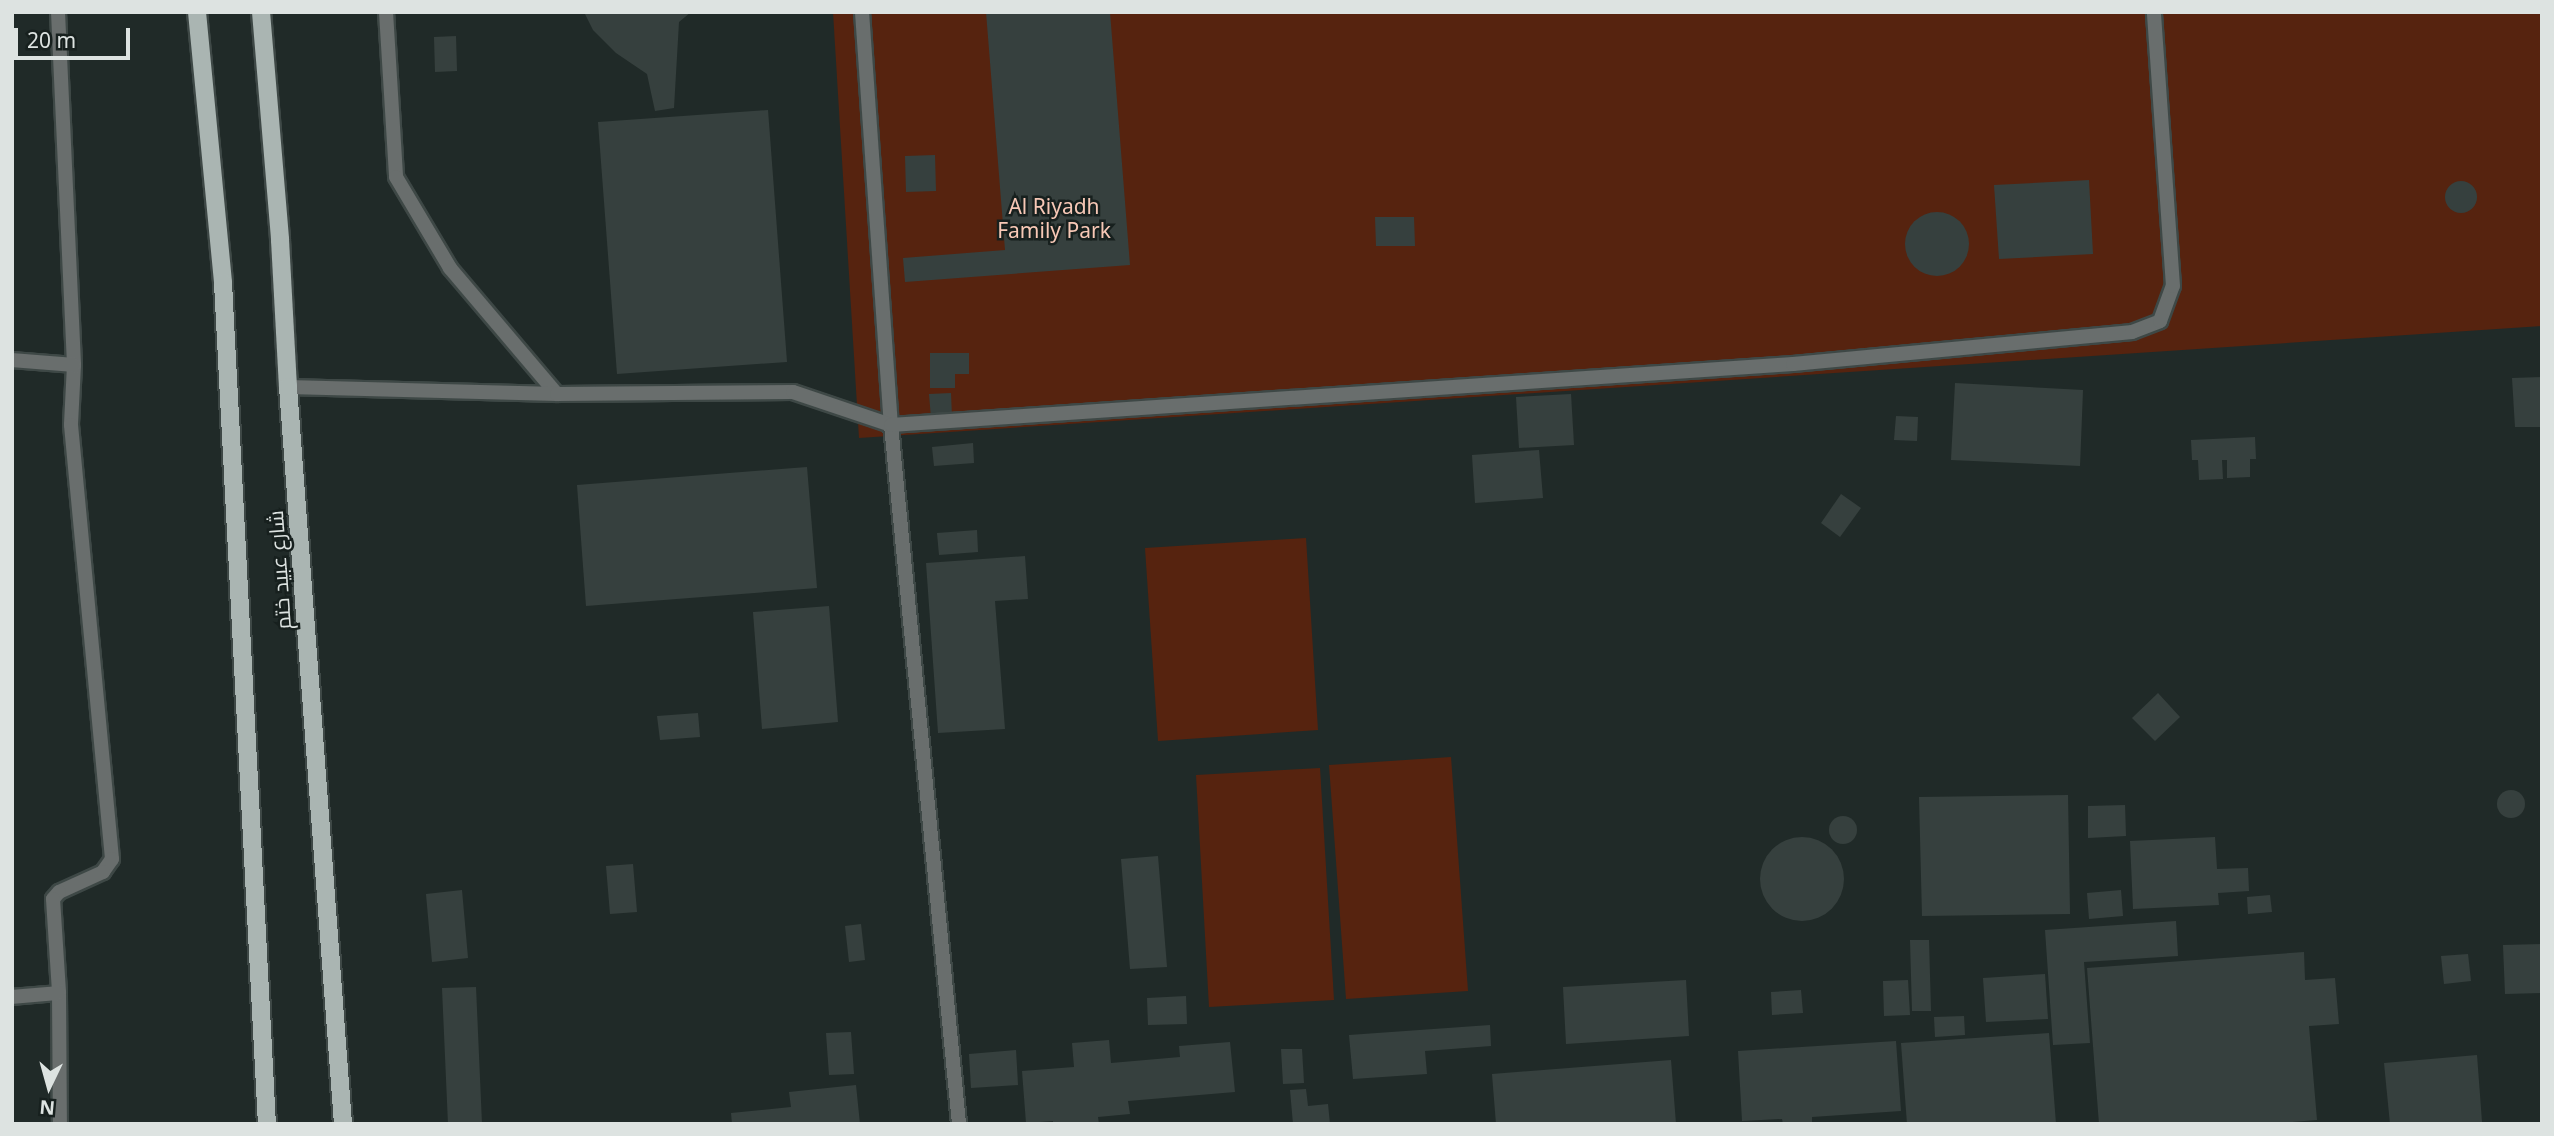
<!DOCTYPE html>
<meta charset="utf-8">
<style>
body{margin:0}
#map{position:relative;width:2554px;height:1136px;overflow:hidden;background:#202a28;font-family:"Noto Sans",Cairo,sans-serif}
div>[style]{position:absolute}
.green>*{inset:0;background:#56230f}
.building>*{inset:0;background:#36403e}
.round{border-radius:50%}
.roads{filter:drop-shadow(2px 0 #3e4846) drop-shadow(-2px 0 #3e4846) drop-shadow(0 2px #3e4846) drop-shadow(0 -2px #3e4846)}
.service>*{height:14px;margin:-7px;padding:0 7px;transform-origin:7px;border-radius:7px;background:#696e6d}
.minor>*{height:14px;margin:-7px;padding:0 7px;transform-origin:7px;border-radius:7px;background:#696e6d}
.primary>*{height:18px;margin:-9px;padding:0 9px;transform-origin:9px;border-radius:9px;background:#aab5b2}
span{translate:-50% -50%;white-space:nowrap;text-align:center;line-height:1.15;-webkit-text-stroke:5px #17201e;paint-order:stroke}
.park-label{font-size:21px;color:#f7c8b6}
.street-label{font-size:21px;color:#dde3e1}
.frame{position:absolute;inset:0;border:14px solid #dde3e1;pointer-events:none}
.north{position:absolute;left:14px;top:1052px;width:70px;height:70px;-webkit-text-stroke:5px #17201e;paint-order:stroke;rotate:185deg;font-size:19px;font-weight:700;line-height:28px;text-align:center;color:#dde3e1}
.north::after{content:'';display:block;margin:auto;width:24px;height:32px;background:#dde3e1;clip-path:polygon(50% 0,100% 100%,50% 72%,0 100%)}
.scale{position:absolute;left:14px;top:28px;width:116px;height:32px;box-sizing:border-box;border:4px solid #dde3e1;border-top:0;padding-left:9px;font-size:21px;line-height:24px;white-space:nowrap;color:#dde3e1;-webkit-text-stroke:5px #17201e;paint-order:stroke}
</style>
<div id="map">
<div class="green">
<div style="clip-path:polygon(833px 12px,2542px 12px,2542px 326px,859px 438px)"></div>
<div style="clip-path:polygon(1306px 538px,1318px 730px,1158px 741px,1145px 548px)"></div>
<div style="clip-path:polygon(1451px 757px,1468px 991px,1346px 999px,1329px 765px)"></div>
<div style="clip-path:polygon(1320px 768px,1334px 1000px,1209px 1007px,1196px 775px)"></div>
</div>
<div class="building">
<div style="clip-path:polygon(584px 12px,691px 12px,679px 22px,674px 108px,655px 111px,647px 74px,616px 53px,593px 30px)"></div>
<div style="clip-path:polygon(986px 12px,1110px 12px,1130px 265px,905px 282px,903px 258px,1005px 250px)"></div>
<div style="clip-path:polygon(456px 36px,457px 71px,435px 72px,434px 37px)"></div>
<div style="clip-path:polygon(768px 110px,787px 362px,617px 374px,598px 122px)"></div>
<div style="clip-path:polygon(935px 155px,936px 191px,906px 192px,905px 156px)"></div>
<div style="clip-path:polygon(2089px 180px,2093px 254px,1999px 259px,1994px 185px)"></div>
<div class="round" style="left:2445px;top:181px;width:32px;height:32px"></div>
<div class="round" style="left:1905px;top:212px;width:64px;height:64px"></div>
<div style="clip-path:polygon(1375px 217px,1414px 217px,1415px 246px,1376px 246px)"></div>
<div style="clip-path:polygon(930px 353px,969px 353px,969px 374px,955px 374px,955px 388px,930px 388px)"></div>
<div style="clip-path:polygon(2542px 377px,2542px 427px,2515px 427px,2512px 378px)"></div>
<div style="clip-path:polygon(1955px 383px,2083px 390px,2080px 466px,1951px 460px)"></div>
<div style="clip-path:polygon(951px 393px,952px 417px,931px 418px,929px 394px)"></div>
<div style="clip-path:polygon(1571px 394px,1574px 445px,1519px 448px,1516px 397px)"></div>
<div style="clip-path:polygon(1896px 416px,1918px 417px,1917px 441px,1894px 440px)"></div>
<div style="clip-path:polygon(2255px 437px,2256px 459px,2250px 459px,2250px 477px,2227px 478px,2227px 460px,2222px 460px,2223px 479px,2199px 480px,2198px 460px,2192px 460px,2191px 440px)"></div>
<div style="clip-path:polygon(973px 443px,974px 463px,934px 466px,932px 447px)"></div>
<div style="clip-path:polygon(1539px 450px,1543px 498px,1475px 503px,1472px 455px)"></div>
<div style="clip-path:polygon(807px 467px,817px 588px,586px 606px,577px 485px)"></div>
<div style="clip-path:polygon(1841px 494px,1861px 508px,1840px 537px,1821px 523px)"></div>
<div style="clip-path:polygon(977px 530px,978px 552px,939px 555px,937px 533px)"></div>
<div style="clip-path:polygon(1025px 556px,1028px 599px,995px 601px,1005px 729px,938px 733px,926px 563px)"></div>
<div style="clip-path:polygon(829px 606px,838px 722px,762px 729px,753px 612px)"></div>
<div style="clip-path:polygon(2158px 693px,2180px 717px,2155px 741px,2132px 718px)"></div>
<div style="clip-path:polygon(698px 713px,700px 737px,660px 740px,657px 716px)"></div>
<div class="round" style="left:2497px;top:790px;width:28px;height:28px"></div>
<div style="clip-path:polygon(2068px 795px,2070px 914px,1922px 916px,1919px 797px)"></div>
<div style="clip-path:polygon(2125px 805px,2126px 836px,2088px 838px,2088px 806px)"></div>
<div class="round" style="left:1829px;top:816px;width:28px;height:28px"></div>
<div class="round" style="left:1760px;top:837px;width:84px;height:84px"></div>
<div style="clip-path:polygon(2215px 837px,2217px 869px,2248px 868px,2249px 891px,2218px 893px,2219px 905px,2133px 909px,2130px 841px)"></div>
<div style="clip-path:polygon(1158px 856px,1167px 967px,1130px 969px,1121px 859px)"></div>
<div style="clip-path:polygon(633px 864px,637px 912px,610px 914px,606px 866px)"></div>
<div style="clip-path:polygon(462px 890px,468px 958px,432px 962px,426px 894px)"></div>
<div style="clip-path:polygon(2121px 890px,2123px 916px,2089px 919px,2087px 893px)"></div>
<div style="clip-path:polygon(2270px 895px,2272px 912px,2248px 914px,2247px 897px)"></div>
<div style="clip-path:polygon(2176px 921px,2178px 956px,2084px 962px,2090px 1043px,2053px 1045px,2045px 930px)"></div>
<div style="clip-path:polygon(861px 924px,865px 960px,849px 962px,845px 926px)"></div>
<div style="clip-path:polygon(1910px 940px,1929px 940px,1931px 1011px,1912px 1011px)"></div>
<div style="clip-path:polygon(2542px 944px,2542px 993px,2505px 994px,2503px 945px)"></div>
<div style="clip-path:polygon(2304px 952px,2305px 980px,2335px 978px,2339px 1024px,2309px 1026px,2317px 1120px,2268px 1124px,2099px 1124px,2087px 968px)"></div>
<div style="clip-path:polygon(2468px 954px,2471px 981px,2444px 984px,2441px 956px)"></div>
<div style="clip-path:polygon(2045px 974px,2048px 1019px,1986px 1022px,1983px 978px)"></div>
<div style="clip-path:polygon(1686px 980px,1689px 1036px,1566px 1044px,1563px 987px)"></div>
<div style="clip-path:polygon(1908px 980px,1910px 1015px,1884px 1016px,1883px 981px)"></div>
<div style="clip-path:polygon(476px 987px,482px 1124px,448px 1124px,442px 988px)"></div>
<div style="clip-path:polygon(1801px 990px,1803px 1013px,1772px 1015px,1771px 992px)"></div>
<div style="clip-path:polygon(1186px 996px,1187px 1024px,1148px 1025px,1147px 998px)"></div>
<div style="clip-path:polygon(1964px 1016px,1965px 1035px,1935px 1037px,1934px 1017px)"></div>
<div style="clip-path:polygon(1490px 1025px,1491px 1046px,1425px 1051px,1427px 1074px,1353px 1079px,1349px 1035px)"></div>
<div style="clip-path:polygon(851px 1032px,854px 1074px,829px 1075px,826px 1033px)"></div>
<div style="clip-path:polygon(2049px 1033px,2056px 1124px,1907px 1124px,1901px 1043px)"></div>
<div style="clip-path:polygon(1109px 1040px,1111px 1063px,1180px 1057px,1179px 1046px,1230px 1042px,1235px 1092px,1128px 1101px,1130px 1114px,1098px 1117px,1099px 1124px,1053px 1124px,1053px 1121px,1026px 1123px,1022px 1071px,1074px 1067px,1072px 1043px)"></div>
<div style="clip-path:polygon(1896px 1041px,1901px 1111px,1812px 1117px,1812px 1124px,1783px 1124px,1782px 1119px,1742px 1121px,1738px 1051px)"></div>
<div style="clip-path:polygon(1281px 1049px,1302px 1049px,1304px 1083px,1283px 1084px)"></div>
<div style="clip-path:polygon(1016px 1050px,1018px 1085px,971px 1088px,969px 1054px)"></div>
<div style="clip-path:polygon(2477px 1055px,2482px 1122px,2390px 1124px,2384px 1063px)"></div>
<div style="clip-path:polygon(1671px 1060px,1676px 1124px,1496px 1124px,1492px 1074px)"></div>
<div style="clip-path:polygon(856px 1085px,860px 1124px,732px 1124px,731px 1113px,791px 1107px,789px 1092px)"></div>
<div style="clip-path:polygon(1306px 1089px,1308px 1106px,1328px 1104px,1330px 1124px,1293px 1124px,1290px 1090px)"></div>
</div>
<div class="roads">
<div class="service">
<div style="left:386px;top:12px;width:165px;rotate:86.5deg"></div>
<div style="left:396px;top:177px;width:106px;rotate:59.3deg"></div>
<div style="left:450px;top:268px;width:165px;rotate:49.7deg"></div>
<div style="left:862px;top:12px;width:414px;rotate:86deg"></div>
<div style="left:891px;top:425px;width:702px;rotate:84.44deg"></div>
<div style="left:288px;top:387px;width:269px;rotate:1.5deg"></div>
<div style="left:557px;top:394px;width:236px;rotate:-0.5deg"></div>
<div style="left:793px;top:392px;width:103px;rotate:18.6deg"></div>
<div style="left:891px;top:425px;width:904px;rotate:-3.87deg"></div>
<div style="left:1793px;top:364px;width:341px;rotate:-5.4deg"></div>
<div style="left:2132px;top:332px;width:30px;rotate:-21deg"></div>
<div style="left:2160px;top:321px;width:37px;rotate:-70deg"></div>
<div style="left:2173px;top:286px;width:275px;rotate:-94deg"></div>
</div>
<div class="minor">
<div style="left:58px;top:12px;width:353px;rotate:87.4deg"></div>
<div style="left:74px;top:365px;width:60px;rotate:92.9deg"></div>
<div style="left:71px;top:425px;width:436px;rotate:84.6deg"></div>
<div style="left:112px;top:859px;width:16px;rotate:125deg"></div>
<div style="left:103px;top:872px;width:48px;rotate:155.6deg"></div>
<div style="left:59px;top:892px;width:9px;rotate:131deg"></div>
<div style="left:53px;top:899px;width:94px;rotate:86.3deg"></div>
<div style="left:59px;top:993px;width:131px;rotate:89.6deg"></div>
<div style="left:12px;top:360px;width:62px;rotate:4.6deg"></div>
<div style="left:12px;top:997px;width:47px;rotate:-4.9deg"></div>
</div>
<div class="primary">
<div style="left:197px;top:12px;width:272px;rotate:84.5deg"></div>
<div style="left:223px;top:283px;width:842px;rotate:87.01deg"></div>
<div style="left:261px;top:12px;width:229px;rotate:85.2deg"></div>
<div style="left:280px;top:240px;width:147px;rotate:86.9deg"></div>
<div style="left:288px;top:387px;width:739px;rotate:85.73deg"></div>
</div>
</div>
<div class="park-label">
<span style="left:1054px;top:218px">Al Riyadh<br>Family Park</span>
</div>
<div class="street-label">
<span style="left:279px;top:570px;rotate:-94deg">شارع عبيد ختم</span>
</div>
<div class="frame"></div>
<div class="north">N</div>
<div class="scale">20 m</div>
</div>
